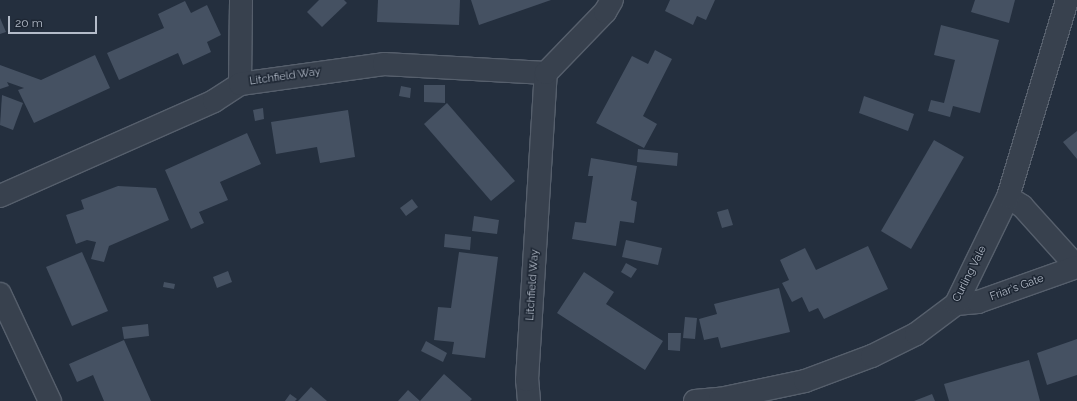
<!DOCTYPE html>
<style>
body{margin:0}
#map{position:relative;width:1077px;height:401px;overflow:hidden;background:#242f3e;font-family:Raleway,sans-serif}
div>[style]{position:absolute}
.building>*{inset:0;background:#455162}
.roads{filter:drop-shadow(1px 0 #565f6c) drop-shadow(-1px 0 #565f6c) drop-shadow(0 1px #565f6c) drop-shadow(0 -1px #565f6c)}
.minor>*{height:22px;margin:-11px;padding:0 11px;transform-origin:11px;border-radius:11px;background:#38414e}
span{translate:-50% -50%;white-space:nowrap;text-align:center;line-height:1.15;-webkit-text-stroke:3px #1d2633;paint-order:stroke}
.street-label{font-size:11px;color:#b4bcc9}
.scale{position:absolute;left:8px;top:16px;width:89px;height:18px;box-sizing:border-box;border:2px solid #b4bcc9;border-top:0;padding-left:5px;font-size:12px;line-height:14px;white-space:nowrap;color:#b4bcc9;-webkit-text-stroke:3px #1d2633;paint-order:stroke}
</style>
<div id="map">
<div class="building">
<div style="clip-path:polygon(319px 0,344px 0,347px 3px,322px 27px,307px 12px)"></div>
<div style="clip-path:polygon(378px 0,460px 0,459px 25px,377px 22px)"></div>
<div style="clip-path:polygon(471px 0,551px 0,479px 25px)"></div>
<div style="clip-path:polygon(670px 0,715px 0,706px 20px,697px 16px,693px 25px,665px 11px)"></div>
<div style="clip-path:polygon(975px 0,1015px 0,1009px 23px,971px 12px)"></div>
<div style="clip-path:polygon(185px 1px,191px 13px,207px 5px,221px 35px,207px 42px,211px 52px,183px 65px,178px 53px,119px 80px,107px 53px,164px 28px,158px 14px)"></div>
<div style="clip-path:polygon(0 18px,6px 32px,0 34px)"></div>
<div style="clip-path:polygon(941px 25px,999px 40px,980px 113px,953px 106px,950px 117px,928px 111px,931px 100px,944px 103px,955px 60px,934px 55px)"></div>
<div style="clip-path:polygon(655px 50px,672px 59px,643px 116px,657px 124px,644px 148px,596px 123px,632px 56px,648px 64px)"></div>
<div style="clip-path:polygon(95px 55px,110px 88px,34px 123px,18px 90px,24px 88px,7px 82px,9px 86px,0 89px,0 65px,41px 80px)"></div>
<div style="clip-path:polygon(424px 85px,445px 85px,445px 103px,424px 102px)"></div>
<div style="clip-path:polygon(401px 86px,411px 88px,410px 98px,399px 96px)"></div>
<div style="clip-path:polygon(2px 95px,23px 103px,13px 130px,0 125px)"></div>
<div style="clip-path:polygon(864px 96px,914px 114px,908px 131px,859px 113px)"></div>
<div style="clip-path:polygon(447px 103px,515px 181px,491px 201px,424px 124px)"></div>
<div style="clip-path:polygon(263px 108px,264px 119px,255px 121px,253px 110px)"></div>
<div style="clip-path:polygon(348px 110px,355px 157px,320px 163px,317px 147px,276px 154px,271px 122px)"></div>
<div style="clip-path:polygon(1077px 131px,1077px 159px,1063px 142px)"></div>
<div style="clip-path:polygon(247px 133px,261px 164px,220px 182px,228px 200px,199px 212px,204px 223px,191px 229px,165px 170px)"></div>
<div style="clip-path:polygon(934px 140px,964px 157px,911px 249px,881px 231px)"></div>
<div style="clip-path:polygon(638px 149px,678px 153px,677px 166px,637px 162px)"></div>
<div style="clip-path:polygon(591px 158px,637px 166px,631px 200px,637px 202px,634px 223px,620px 221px,616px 246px,572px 239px,575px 222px,586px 223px,593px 176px,588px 176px)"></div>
<div style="clip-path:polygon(118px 186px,156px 188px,169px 220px,109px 246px,104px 262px,91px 259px,96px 242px,87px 240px,76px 244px,66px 215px,84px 209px,81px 200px)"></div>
<div style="clip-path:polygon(412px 199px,418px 207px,406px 216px,400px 208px)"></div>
<div style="clip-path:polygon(728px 209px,733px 225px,722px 228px,717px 212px)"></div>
<div style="clip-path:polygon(474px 216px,499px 220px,497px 234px,472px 231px)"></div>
<div style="clip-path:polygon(445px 234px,471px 237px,470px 250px,444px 247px)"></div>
<div style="clip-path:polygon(626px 240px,662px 248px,658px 265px,622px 257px)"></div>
<div style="clip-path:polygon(868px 246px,888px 289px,824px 319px,818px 308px,809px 312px,802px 297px,792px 302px,782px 283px,789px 280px,780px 260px,805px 248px,816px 270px)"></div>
<div style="clip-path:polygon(82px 252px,108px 311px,72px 326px,46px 267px)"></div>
<div style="clip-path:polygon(459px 252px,498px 257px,485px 358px,452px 354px,454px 342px,434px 340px,438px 307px,451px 308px)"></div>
<div style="clip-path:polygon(626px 263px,637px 269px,631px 278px,621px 272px)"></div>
<div style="clip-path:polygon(228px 271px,232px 282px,217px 288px,213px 277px)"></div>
<div style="clip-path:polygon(584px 272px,614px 292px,606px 304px,663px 341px,645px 370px,557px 313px)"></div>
<div style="clip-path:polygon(164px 282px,175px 284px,174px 289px,163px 287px)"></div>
<div style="clip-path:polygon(779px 288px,790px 332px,721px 348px,718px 337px,704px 340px,699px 319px,717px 314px,714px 304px)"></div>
<div style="clip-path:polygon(685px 317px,697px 318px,695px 339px,683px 338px)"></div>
<div style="clip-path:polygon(148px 324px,149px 336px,124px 339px,122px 327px)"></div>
<div style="clip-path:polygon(668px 333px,681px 333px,680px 351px,668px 350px)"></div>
<div style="clip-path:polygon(1077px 339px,1077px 375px,1047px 385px,1037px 353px)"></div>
<div style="clip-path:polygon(124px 340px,151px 401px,104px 401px,93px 375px,77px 382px,69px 364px)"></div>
<div style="clip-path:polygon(426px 341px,447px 353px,443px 362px,421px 351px)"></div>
<div style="clip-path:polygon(1029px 360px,1040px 401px,949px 401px,944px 384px)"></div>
<div style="clip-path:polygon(444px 374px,472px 399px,470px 401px,398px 401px,408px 390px,420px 401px)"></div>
<div style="clip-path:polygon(311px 387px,327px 401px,298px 401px)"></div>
<div style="clip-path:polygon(290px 394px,297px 399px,295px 401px,285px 401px)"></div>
<div style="clip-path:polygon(932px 394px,935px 401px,914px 401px)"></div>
</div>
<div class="roads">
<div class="minor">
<div style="left:240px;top:84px;width:84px;rotate:-89.3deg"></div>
<div style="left:0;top:196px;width:234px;rotate:-23.9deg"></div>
<div style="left:214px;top:101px;width:31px;rotate:-33deg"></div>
<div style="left:240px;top:84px;width:145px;rotate:-7.9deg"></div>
<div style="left:384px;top:64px;width:162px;rotate:3.2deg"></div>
<div style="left:1008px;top:197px;width:17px;rotate:33deg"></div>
<div style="left:1022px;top:206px;width:82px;rotate:48deg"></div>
<div style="left:0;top:294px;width:118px;rotate:65deg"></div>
<div style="left:956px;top:304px;width:22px;rotate:-5deg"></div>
<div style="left:978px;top:302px;width:105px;rotate:-19.5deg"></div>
<div style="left:529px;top:401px;width:21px;rotate:-95deg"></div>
<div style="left:527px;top:380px;width:308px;rotate:-86.5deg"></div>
<div style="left:546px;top:73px;width:85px;rotate:-46deg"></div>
<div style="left:605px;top:12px;width:14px;rotate:-60deg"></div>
<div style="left:695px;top:401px;width:25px;rotate:-5deg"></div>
<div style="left:720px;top:399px;width:87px;rotate:-12deg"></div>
<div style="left:805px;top:381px;width:72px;rotate:-20.5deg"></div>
<div style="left:872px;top:356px;width:49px;rotate:-26.6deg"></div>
<div style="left:916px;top:334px;width:50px;rotate:-36.9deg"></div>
<div style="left:956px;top:304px;width:119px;rotate:-64.1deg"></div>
<div style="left:1008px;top:197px;width:206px;rotate:-73.3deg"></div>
</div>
</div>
<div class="street-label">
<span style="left:285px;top:77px;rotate:-8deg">Litchfield Way</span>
<span style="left:970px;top:274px;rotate:-63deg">Curling Vale</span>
<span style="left:533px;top:285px;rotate:-86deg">Litchfield Way</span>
<span style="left:1017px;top:288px;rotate:-20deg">Friar's Gate</span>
</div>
<div class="scale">20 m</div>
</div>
